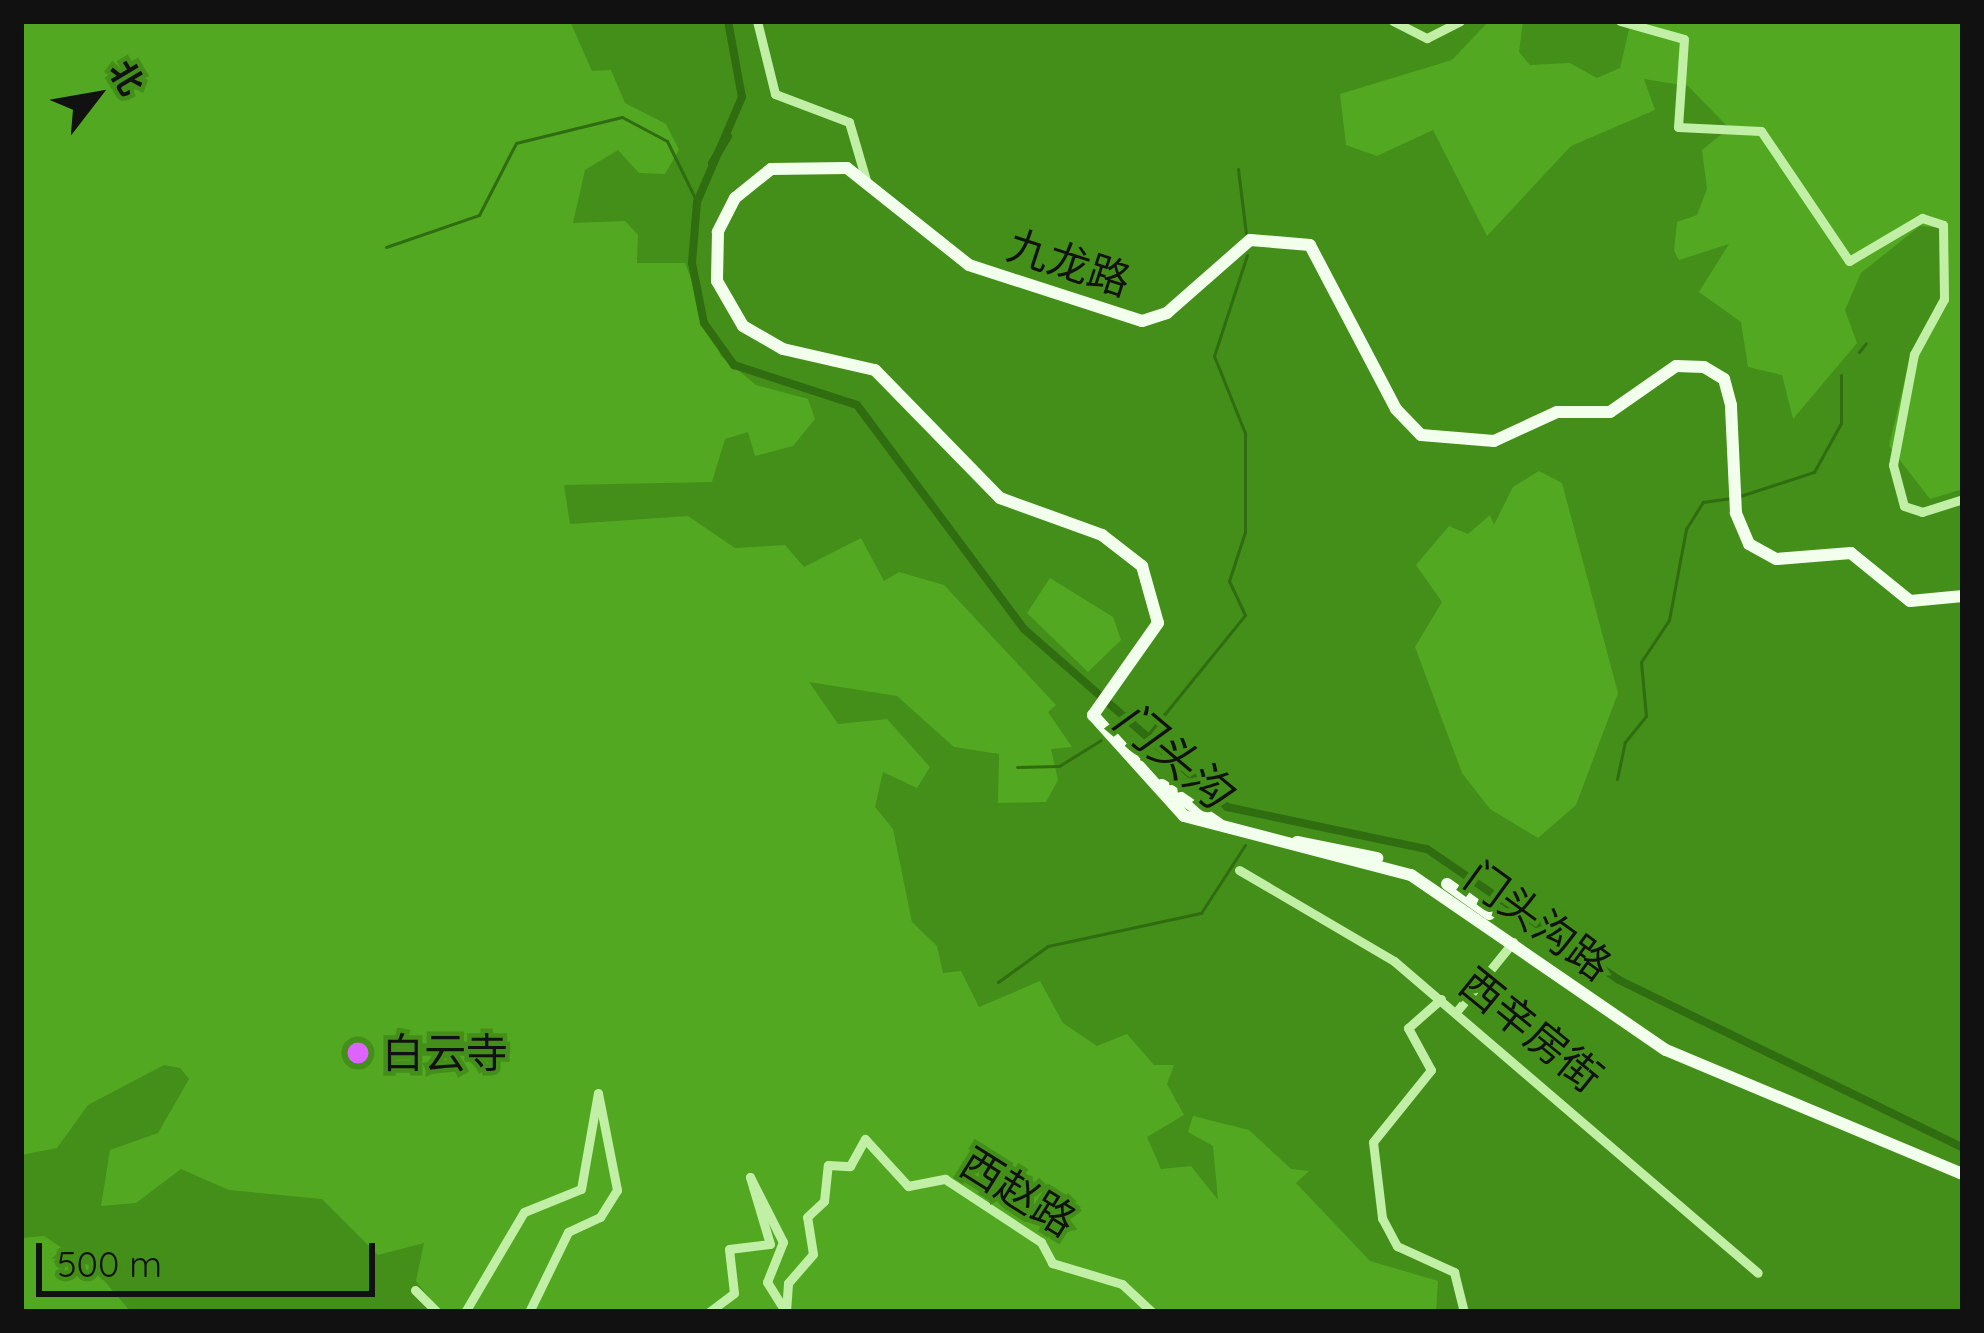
<!DOCTYPE html>
<meta charset="utf-8">
<style>
body{margin:0}
#map{position:relative;width:1984px;height:1333px;overflow:hidden;background:#438f19;font-family:Quicksand,"Noto Sans SC",sans-serif}
div>[style]{position:absolute}
.green>*{inset:0;background:#53a821}
.stream>*{height:3px;margin:-1.5px;padding:0 1.5px;transform-origin:1.5px;border-radius:1.5px;background:#306c10}
.river>*{height:8px;margin:-4px;padding:0 4px;transform-origin:4px;border-radius:4px;background:#306c10}
.minor>*{height:9px;margin:-4.5px;padding:0 4.5px;transform-origin:4.5px;border-radius:4.5px;background:#c1efa6}
.major>*{height:12px;margin:-6px;padding:0 6px;transform-origin:6px;border-radius:6px;background:#f3ffed}
.dots>*{width:33px;height:33px;translate:-50% -50%;box-sizing:border-box;border:6px solid #438f19;border-radius:50%}
span{translate:-50% -50%;white-space:nowrap;text-align:center;line-height:1.15;-webkit-text-stroke:9px #438f19;paint-order:stroke}
.street-label{font-size:42px;color:#111}
.poi-label{font-size:42px;color:#111}
.left{translate:0 -50%;text-align:left}
.water-label{font-size:45px;color:#111;font-style:italic}
.frame{position:absolute;inset:0;border:24px solid #111;pointer-events:none}
.north{position:absolute;left:36px;top:36px;width:120px;height:120px;-webkit-text-stroke:9px #438f19;paint-order:stroke;rotate:59deg;font-size:33px;font-weight:700;line-height:48px;text-align:center;color:#111}
.north::after{content:'';display:block;margin:auto;width:42px;height:54px;background:#111;clip-path:polygon(50% 0,100% 100%,50% 72%,0 100%)}
.scale{position:absolute;left:36px;top:1243px;width:339px;height:54px;box-sizing:border-box;border:6px solid #111;border-top:0;padding-left:15px;font-size:36px;line-height:42px;white-space:nowrap;color:#111;-webkit-text-stroke:9px #438f19;paint-order:stroke}
</style>
<div id="map">
<div class="green">
<div style="clip-path:polygon(21px 21px,570px 21px,592px 71px,611px 70px,625px 103px,666px 124px,679px 150px,665px 174px,639px 173px,618px 150px,585px 170px,573px 223px,625px 221px,638px 235px,637px 263px,685px 263px,721px 356px,756px 385px,808px 399px,815px 419px,793px 446px,755px 456px,748px 432px,725px 439px,712px 482px,564px 485px,570px 524px,688px 516px,735px 548px,785px 545px,804px 567px,861px 538px,884px 581px,899px 572px,944px 585px,1056px 705px,1048px 712px,1072px 747px,1051px 749px,1058px 780px,1046px 802px,998px 803px,999px 754px,954px 747px,897px 696px,809px 682px,838px 724px,887px 719px,930px 767px,917px 788px,883px 772px,875px 807px,893px 829px,912px 922px,937px 946px,943px 973px,961px 971px,979px 1007px,1040px 981px,1063px 1023px,1097px 1046px,1127px 1034px,1154px 1065px,1174px 1065px,1167px 1084px,1184px 1115px,1147px 1137px,1161px 1169px,1191px 1166px,1218px 1200px,1213px 1146px,1188px 1132px,1193px 1116px,1249px 1130px,1291px 1169px,1309px 1171px,1296px 1183px,1370px 1261px,1438px 1281px,1436px 1312px,440px 1312px,416px 1281px,424px 1243px,378px 1255px,322px 1199px,229px 1190px,181px 1169px,136px 1203px,101px 1206px,110px 1150px,158px 1133px,189px 1079px,180px 1068px,164px 1065px,88px 1105px,57px 1148px,21px 1155px)"></div>
<div style="clip-path:polygon(1489px 21px,1523px 21px,1519px 52px,1530px 65px,1570px 63px,1597px 78px,1620px 68px,1631px 21px,1963px 21px,1963px 489px,1930px 499px,1889px 446px,1907px 370px,1940px 304px,1941px 228px,1920px 226px,1861px 273px,1845px 310px,1857px 343px,1793px 419px,1782px 375px,1748px 367px,1741px 322px,1699px 292px,1729px 244px,1679px 260px,1674px 251px,1677px 222px,1697px 215px,1707px 189px,1702px 150px,1729px 128px,1688px 86px,1644px 79px,1655px 110px,1571px 146px,1487px 236px,1433px 130px,1377px 156px,1346px 145px,1340px 94px,1452px 60px)"></div>
<div style="clip-path:polygon(1539px 471px,1562px 483px,1618px 693px,1576px 805px,1538px 838px,1490px 809px,1462px 773px,1415px 647px,1442px 602px,1416px 565px,1449px 526px,1468px 534px,1490px 515px,1494px 525px,1513px 487px)"></div>
<div style="clip-path:polygon(1050px 578px,1113px 617px,1121px 640px,1088px 672px,1027px 613px)"></div>
<div style="clip-path:polygon(44px 1236px,95px 1270px,131px 1312px,21px 1312px,21px 1238px)"></div>
</div>
<div class="stream">
<div style="left:1238px;top:169px;width:65px;rotate:83deg"></div>
<div style="left:386px;top:247px;width:98px;rotate:-19deg"></div>
<div style="left:479px;top:215px;width:81px;rotate:-62.8deg"></div>
<div style="left:516px;top:143px;width:109px;rotate:-13.8deg"></div>
<div style="left:622px;top:117px;width:51px;rotate:28.1deg"></div>
<div style="left:667px;top:141px;width:68px;rotate:63.8deg"></div>
<div style="left:1859px;top:352px;width:11px;rotate:-52deg"></div>
<div style="left:1740px;top:496px;width:78px;rotate:-18deg"></div>
<div style="left:1814px;top:472px;width:56px;rotate:-61.1deg"></div>
<div style="left:1841px;top:423px;width:48px;rotate:-90deg"></div>
<div style="left:1146px;top:737px;width:157px;rotate:-50.9deg"></div>
<div style="left:1245px;top:615px;width:38px;rotate:-115deg"></div>
<div style="left:1229px;top:581px;width:52px;rotate:-71.9deg"></div>
<div style="left:1245px;top:532px;width:99px;rotate:-90deg"></div>
<div style="left:1245px;top:433px;width:83px;rotate:-111.9deg"></div>
<div style="left:1214px;top:356px;width:106px;rotate:-71.9deg"></div>
<div style="left:1017px;top:767px;width:42px;rotate:-1.4deg"></div>
<div style="left:1059px;top:766px;width:49px;rotate:-31.8deg"></div>
<div style="left:1617px;top:779px;width:38px;rotate:-78deg"></div>
<div style="left:1625px;top:742px;width:33px;rotate:-51deg"></div>
<div style="left:1646px;top:716px;width:54px;rotate:-95.3deg"></div>
<div style="left:1641px;top:662px;width:50px;rotate:-56.3deg"></div>
<div style="left:1669px;top:620px;width:93px;rotate:-79.4deg"></div>
<div style="left:1686px;top:529px;width:32px;rotate:-58deg"></div>
<div style="left:1703px;top:502px;width:27px;rotate:-8deg"></div>
<div style="left:998px;top:982px;width:62px;rotate:-35.8deg"></div>
<div style="left:1048px;top:946px;width:157px;rotate:-12.2deg"></div>
<div style="left:1201px;top:913px;width:81px;rotate:-57.1deg"></div>
</div>
<div class="river">
<div style="left:728px;top:21px;width:77px;rotate:79.6deg"></div>
<div style="left:742px;top:97px;width:114px;rotate:113.2deg"></div>
<div style="left:697px;top:202px;width:61px;rotate:94.7deg"></div>
<div style="left:692px;top:263px;width:61px;rotate:78.7deg"></div>
<div style="left:704px;top:323px;width:52px;rotate:54.5deg"></div>
<div style="left:734px;top:365px;width:129px;rotate:18deg"></div>
<div style="left:857px;top:405px;width:279px;rotate:53.3deg"></div>
<div style="left:1024px;top:629px;width:270px;rotate:41.2deg"></div>
<div style="left:1227px;top:807px;width:204px;rotate:11.9deg"></div>
<div style="left:1427px;top:849px;width:232px;rotate:34.3deg"></div>
<div style="left:1619px;top:980px;width:383px;rotate:26deg"></div>
<div style="left:712px;top:163px;width:31px;rotate:-59deg"></div>
</div>
<div class="minor">
<div style="left:757px;top:21px;width:75px;rotate:76.1deg"></div>
<div style="left:775px;top:94px;width:79px;rotate:20.7deg"></div>
<div style="left:849px;top:122px;width:60px;rotate:73.7deg"></div>
<div style="left:1393px;top:21px;width:38px;rotate:27deg"></div>
<div style="left:1427px;top:38px;width:37px;rotate:-27deg"></div>
<div style="left:1620px;top:21px;width:66px;rotate:15.7deg"></div>
<div style="left:1684px;top:39px;width:88px;rotate:93.9deg"></div>
<div style="left:1678px;top:127px;width:83px;rotate:2.8deg"></div>
<div style="left:1761px;top:131px;width:157px;rotate:55.9deg"></div>
<div style="left:1849px;top:261px;width:85px;rotate:-30.5deg"></div>
<div style="left:1922px;top:218px;width:22px;rotate:18deg"></div>
<div style="left:1943px;top:225px;width:74px;rotate:89.2deg"></div>
<div style="left:1944px;top:299px;width:63px;rotate:118.6deg"></div>
<div style="left:1914px;top:354px;width:113px;rotate:100.7deg"></div>
<div style="left:1893px;top:465px;width:42px;rotate:75deg"></div>
<div style="left:1904px;top:506px;width:19px;rotate:18deg"></div>
<div style="left:1922px;top:512px;width:43px;rotate:-17.6deg"></div>
<div style="left:1239px;top:870px;width:180px;rotate:30.4deg"></div>
<div style="left:1394px;top:961px;width:479px;rotate:40.6deg"></div>
<div style="left:1441px;top:999px;width:44px;rotate:138.7deg"></div>
<div style="left:1408px;top:1028px;width:48px;rotate:61.3deg"></div>
<div style="left:1431px;top:1070px;width:92px;rotate:128.9deg"></div>
<div style="left:1373px;top:1142px;width:77px;rotate:83.2deg"></div>
<div style="left:1382px;top:1218px;width:32px;rotate:62deg"></div>
<div style="left:1397px;top:1246px;width:63px;rotate:24.5deg"></div>
<div style="left:1454px;top:1272px;width:41px;rotate:76deg"></div>
<div style="left:1457px;top:1011px;width:89px;rotate:-50.9deg"></div>
<div style="left:415px;top:1290px;width:31px;rotate:45deg"></div>
<div style="left:465px;top:1312px;width:116px;rotate:-59.5deg"></div>
<div style="left:524px;top:1212px;width:61px;rotate:-22deg"></div>
<div style="left:581px;top:1189px;width:97px;rotate:-80deg"></div>
<div style="left:598px;top:1093px;width:99px;rotate:78.9deg"></div>
<div style="left:617px;top:1190px;width:32px;rotate:122deg"></div>
<div style="left:600px;top:1217px;width:35px;rotate:155deg"></div>
<div style="left:568px;top:1232px;width:89px;rotate:116deg"></div>
<div style="left:709px;top:1312px;width:31px;rotate:-37deg"></div>
<div style="left:734px;top:1293px;width:44px;rotate:-96.5deg"></div>
<div style="left:729px;top:1249px;width:41px;rotate:-7deg"></div>
<div style="left:770px;top:1244px;width:70px;rotate:-106.6deg"></div>
<div style="left:750px;top:1177px;width:73px;rotate:63.1deg"></div>
<div style="left:783px;top:1242px;width:43px;rotate:111.8deg"></div>
<div style="left:767px;top:1282px;width:36px;rotate:58deg"></div>
<div style="left:786px;top:1312px;width:29px;rotate:-86deg"></div>
<div style="left:788px;top:1283px;width:38px;rotate:-49deg"></div>
<div style="left:813px;top:1254px;width:37px;rotate:-99deg"></div>
<div style="left:807px;top:1217px;width:23px;rotate:-43deg"></div>
<div style="left:824px;top:1201px;width:36px;rotate:-84deg"></div>
<div style="left:828px;top:1165px;width:22px;rotate:3deg"></div>
<div style="left:850px;top:1166px;width:31px;rotate:-61deg"></div>
<div style="left:865px;top:1139px;width:64px;rotate:47.5deg"></div>
<div style="left:908px;top:1186px;width:38px;rotate:-11deg"></div>
<div style="left:945px;top:1179px;width:115px;rotate:33.3deg"></div>
<div style="left:1041px;top:1242px;width:24px;rotate:62deg"></div>
<div style="left:1052px;top:1263px;width:73px;rotate:16.7deg"></div>
<div style="left:1122px;top:1284px;width:41px;rotate:43deg"></div>
</div>
<div class="major">
<div style="left:1963px;top:596px;width:53px;rotate:174.6deg"></div>
<div style="left:1910px;top:601px;width:76px;rotate:-140.9deg"></div>
<div style="left:1851px;top:553px;width:75px;rotate:175.4deg"></div>
<div style="left:1776px;top:559px;width:31px;rotate:-151deg"></div>
<div style="left:1749px;top:544px;width:34px;rotate:-113deg"></div>
<div style="left:1736px;top:513px;width:108px;rotate:-92.7deg"></div>
<div style="left:1731px;top:405px;width:27px;rotate:-105deg"></div>
<div style="left:1724px;top:379px;width:23px;rotate:-149deg"></div>
<div style="left:1704px;top:367px;width:28px;rotate:-178deg"></div>
<div style="left:1676px;top:366px;width:80px;rotate:145.1deg"></div>
<div style="left:1610px;top:412px;width:53px;rotate:180deg"></div>
<div style="left:1557px;top:412px;width:69px;rotate:155.3deg"></div>
<div style="left:1494px;top:441px;width:73px;rotate:-175.3deg"></div>
<div style="left:1421px;top:435px;width:36px;rotate:-134deg"></div>
<div style="left:1396px;top:409px;width:185px;rotate:-117.7deg"></div>
<div style="left:1310px;top:245px;width:60px;rotate:-175.2deg"></div>
<div style="left:1250px;top:240px;width:111px;rotate:138.7deg"></div>
<div style="left:1167px;top:313px;width:26px;rotate:162deg"></div>
<div style="left:1142px;top:321px;width:182px;rotate:-162.1deg"></div>
<div style="left:969px;top:265px;width:156px;rotate:-141.5deg"></div>
<div style="left:847px;top:168px;width:76px;rotate:179.2deg"></div>
<div style="left:771px;top:169px;width:46px;rotate:141.1deg"></div>
<div style="left:735px;top:198px;width:38px;rotate:117deg"></div>
<div style="left:718px;top:232px;width:49px;rotate:91.2deg"></div>
<div style="left:717px;top:281px;width:52px;rotate:60deg"></div>
<div style="left:743px;top:326px;width:46px;rotate:29.9deg"></div>
<div style="left:783px;top:349px;width:94px;rotate:12.9deg"></div>
<div style="left:875px;top:370px;width:179px;rotate:45.7deg"></div>
<div style="left:1000px;top:498px;width:109px;rotate:19.9deg"></div>
<div style="left:1102px;top:535px;width:51px;rotate:37.8deg"></div>
<div style="left:1142px;top:566px;width:59px;rotate:74.3deg"></div>
<div style="left:1158px;top:623px;width:113px;rotate:125.2deg"></div>
<div style="left:1093px;top:715px;width:136px;rotate:48deg"></div>
<div style="left:1184px;top:816px;width:235px;rotate:14.6deg"></div>
<div style="left:1411px;top:875px;width:309px;rotate:34.5deg"></div>
<div style="left:1666px;top:1050px;width:322px;rotate:22.7deg"></div>
<div style="left:1162px;top:785px;width:69px;rotate:34.4deg"></div>
<div style="left:1297px;top:842px;width:82px;rotate:11.3deg"></div>
<div style="left:1447px;top:884px;width:52px;rotate:35.5deg"></div>
</div>
<div class="dots">
<div style="left:358px;top:1053px;background:#df63ff"></div>
</div>
<div class="street-label">
<span style="left:1069px;top:263px;rotate:18deg">九龙路</span>
<span style="left:1538px;top:921px;rotate:36deg">门头沟路</span>
<span style="left:1531px;top:1030px;rotate:39deg">西辛房街</span>
<span style="left:1018px;top:1192px;rotate:32deg">西赵路</span>
</div>
<div class="poi-label">
<span class="left" style="left:382px;top:1053px">白云寺</span>
</div>
<div class="water-label">
<span style="left:1173px;top:755px;rotate:40deg">门头沟</span>
</div>
<div class="frame"></div>
<div class="north">北</div>
<div class="scale">500 m</div>
</div>
